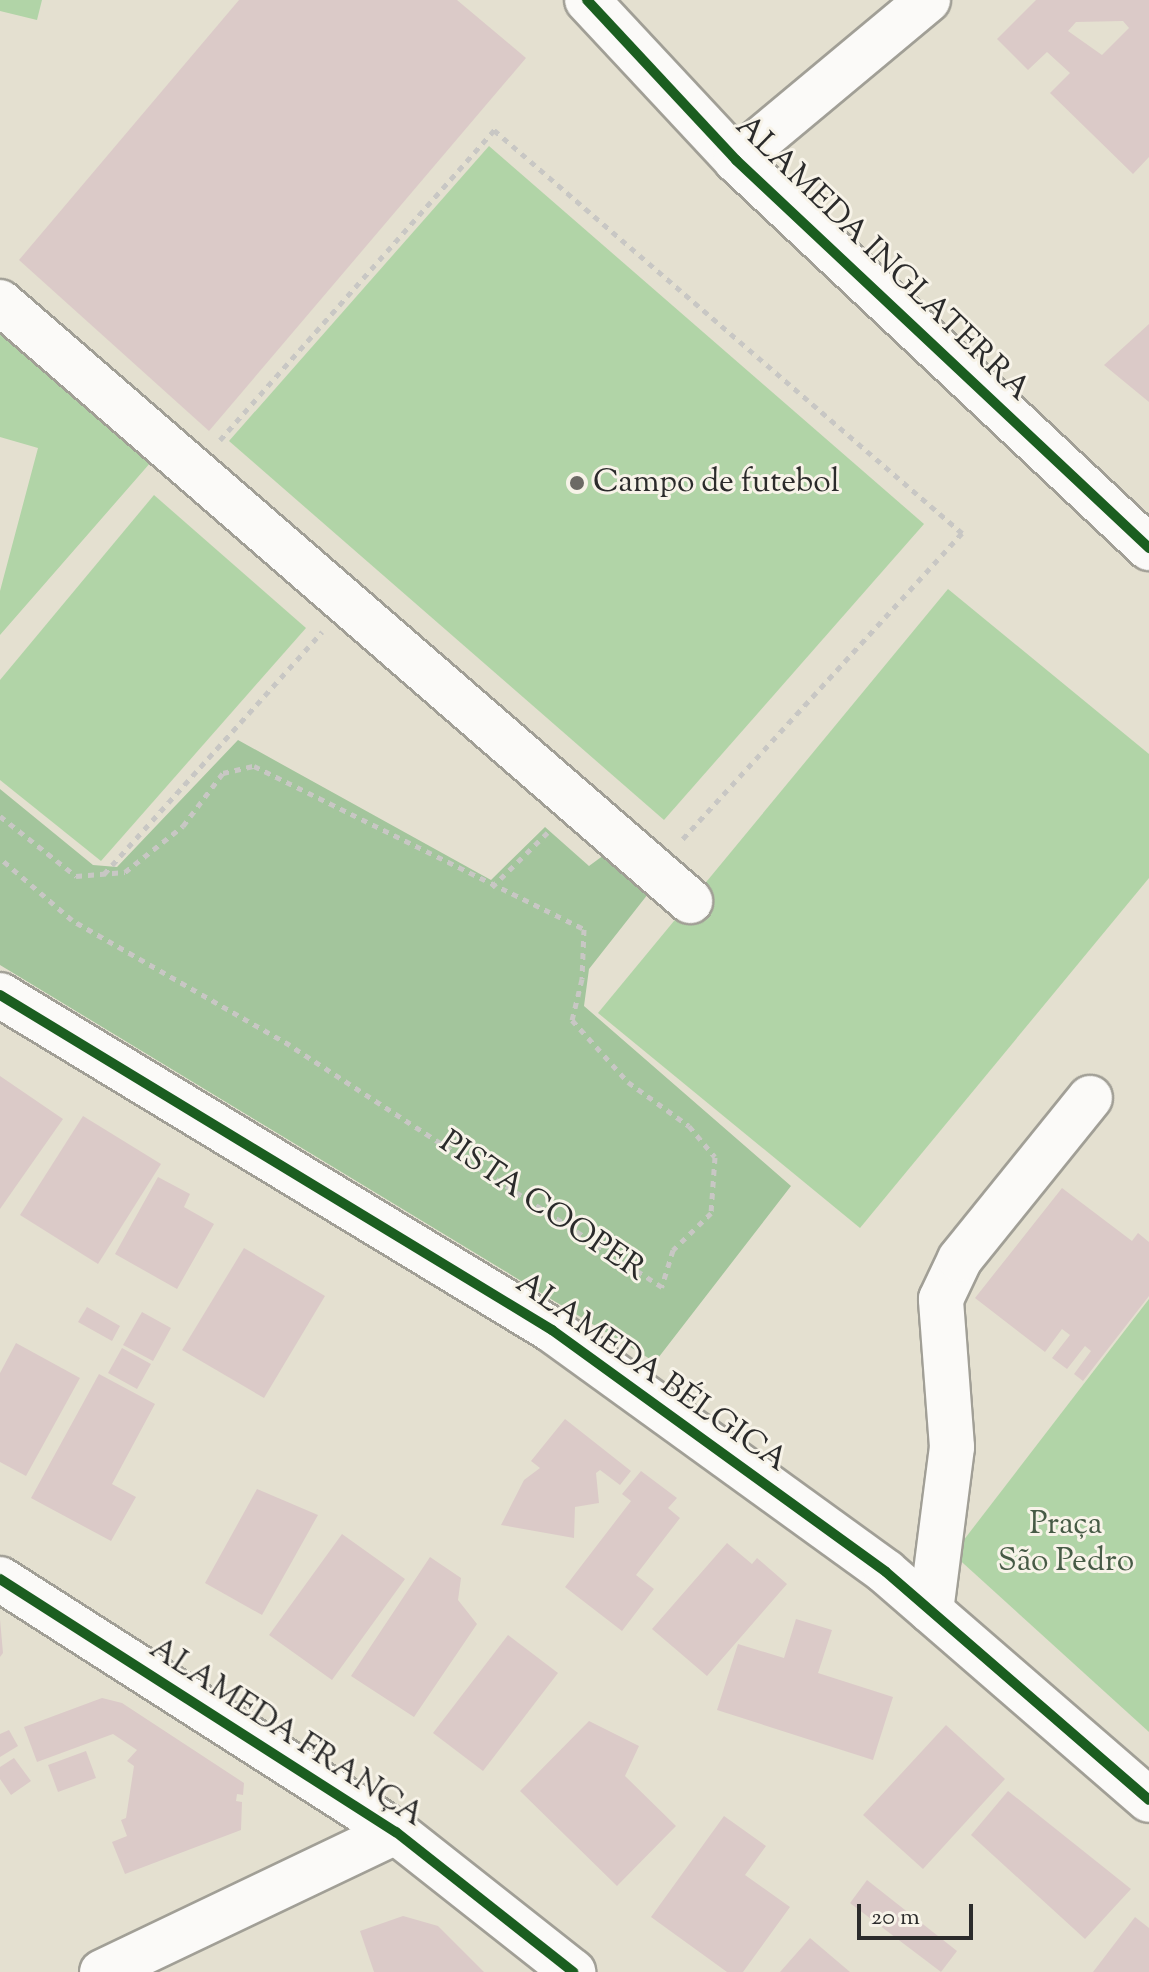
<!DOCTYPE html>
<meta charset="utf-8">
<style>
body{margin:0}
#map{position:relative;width:1149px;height:1972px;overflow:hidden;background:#e4e0d0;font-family:"Sorts Mill Goudy",serif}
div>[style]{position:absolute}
.green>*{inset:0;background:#b1d4a7}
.forest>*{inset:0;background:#a3c59c}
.building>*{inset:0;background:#dbcac8}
.path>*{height:5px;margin-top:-2.5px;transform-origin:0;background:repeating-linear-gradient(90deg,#c8c7c4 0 6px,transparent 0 12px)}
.roads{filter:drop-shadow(2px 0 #a19f96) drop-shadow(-2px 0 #a19f96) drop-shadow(0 2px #a19f96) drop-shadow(0 -2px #a19f96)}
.minor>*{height:44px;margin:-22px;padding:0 22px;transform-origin:22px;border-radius:22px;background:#fbfaf8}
.cycleway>*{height:10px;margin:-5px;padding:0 5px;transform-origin:5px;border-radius:5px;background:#1b5e20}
.dots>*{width:22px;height:22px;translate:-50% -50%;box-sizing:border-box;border:4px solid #f7f3e8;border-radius:50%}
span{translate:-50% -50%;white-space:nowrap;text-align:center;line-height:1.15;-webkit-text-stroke:6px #f7f3e8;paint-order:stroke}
.street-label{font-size:32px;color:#2b2b2b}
.poi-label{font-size:32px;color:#2b2b2b}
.left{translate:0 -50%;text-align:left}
.park-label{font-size:32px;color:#475b46}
.scale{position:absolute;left:857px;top:1904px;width:116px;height:36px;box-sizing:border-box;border:4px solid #2b2b2b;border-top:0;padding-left:10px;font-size:24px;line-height:28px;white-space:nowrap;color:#2b2b2b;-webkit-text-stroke:6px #f7f3e8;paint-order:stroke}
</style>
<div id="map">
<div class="green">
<div style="clip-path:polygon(0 0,42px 0,37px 20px,0 11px)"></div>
<div style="clip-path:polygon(489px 146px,924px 524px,664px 820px,229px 441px)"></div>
<div style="clip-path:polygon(0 330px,151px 462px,0 635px,0 591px,38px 448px,0 437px)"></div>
<div style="clip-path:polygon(154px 495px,306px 628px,101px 861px,0 780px,0 680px)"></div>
<div style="clip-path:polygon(948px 589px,1149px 754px,1149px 878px,860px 1228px,598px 1013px)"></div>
<div style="clip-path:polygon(1149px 1299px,1149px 1732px,953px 1554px)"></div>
</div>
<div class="forest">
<div style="clip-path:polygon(238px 740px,491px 880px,545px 827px,589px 866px,604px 855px,648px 894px,589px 969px,584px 1006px,791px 1186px,655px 1362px,0 965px,0 789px,93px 865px,117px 867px)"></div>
</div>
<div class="building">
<div style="clip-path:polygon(239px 0,457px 0,526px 58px,209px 431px,19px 260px)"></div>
<div style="clip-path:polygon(evenodd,1036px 0,1149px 0,1149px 157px,1133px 174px,1050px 93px,1070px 73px,1047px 52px,1028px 70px,997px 39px,1036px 0,1123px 21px,1129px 28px,1102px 55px,1068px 31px,1076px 22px,1123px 21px)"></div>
<div style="clip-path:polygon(1149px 324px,1149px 402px,1104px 365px)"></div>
<div style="clip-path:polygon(0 1076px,63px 1119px,0 1209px)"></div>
<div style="clip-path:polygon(83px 1116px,161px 1164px,98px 1264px,20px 1215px)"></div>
<div style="clip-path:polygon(158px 1177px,190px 1194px,184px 1207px,214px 1224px,177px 1289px,115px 1254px)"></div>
<div style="clip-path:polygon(1062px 1188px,1132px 1241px,1138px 1233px,1149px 1242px,1149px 1296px,1083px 1381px,1074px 1374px,1091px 1351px,1085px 1346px,1067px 1369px,1052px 1358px,1070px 1335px,1062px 1329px,1045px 1352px,975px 1298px)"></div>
<div style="clip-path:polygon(244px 1248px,325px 1296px,264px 1398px,182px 1350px)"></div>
<div style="clip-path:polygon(87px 1307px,120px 1326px,112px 1341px,78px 1322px)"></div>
<div style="clip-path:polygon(142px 1312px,171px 1328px,153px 1361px,123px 1345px)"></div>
<div style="clip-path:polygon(16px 1343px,80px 1378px,26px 1476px,0 1462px,0 1373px)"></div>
<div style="clip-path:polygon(122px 1348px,151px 1364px,137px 1389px,108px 1373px)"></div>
<div style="clip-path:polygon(99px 1374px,155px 1404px,112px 1484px,136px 1497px,111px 1541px,31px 1498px)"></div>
<div style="clip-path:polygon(565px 1419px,631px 1471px,620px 1485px,600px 1470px,596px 1473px,599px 1503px,575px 1507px,574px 1538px,501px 1525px,524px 1480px,540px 1468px,531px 1461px)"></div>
<div style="clip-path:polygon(641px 1471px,677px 1498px,668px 1508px,680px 1518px,636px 1575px,654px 1589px,622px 1631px,565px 1587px,631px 1501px,622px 1494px)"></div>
<div style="clip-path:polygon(257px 1489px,318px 1515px,262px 1615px,205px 1583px)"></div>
<div style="clip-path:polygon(342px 1534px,405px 1579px,332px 1680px,269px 1635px)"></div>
<div style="clip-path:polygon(727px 1543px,752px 1564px,757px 1558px,787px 1584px,707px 1676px,652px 1629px)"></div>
<div style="clip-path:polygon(430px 1557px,461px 1578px,458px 1600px,477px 1624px,414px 1717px,351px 1676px)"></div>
<div style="clip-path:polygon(0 1619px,3px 1653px,0 1657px)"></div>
<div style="clip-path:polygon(796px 1619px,832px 1630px,818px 1673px,893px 1697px,873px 1760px,717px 1710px,738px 1644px,784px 1658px)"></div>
<div style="clip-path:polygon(508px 1635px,558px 1673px,483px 1771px,433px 1733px)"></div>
<div style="clip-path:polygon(102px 1698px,122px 1703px,244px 1783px,243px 1795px,237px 1794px,236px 1801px,242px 1802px,241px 1830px,125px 1874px,112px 1842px,127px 1836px,121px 1820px,126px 1818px,134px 1766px,127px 1761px,137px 1750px,113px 1734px,37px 1762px,24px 1727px)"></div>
<div style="clip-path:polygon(589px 1721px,639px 1746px,625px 1776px,676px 1826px,617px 1886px,520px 1791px)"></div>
<div style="clip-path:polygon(946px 1725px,1005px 1779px,923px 1869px,863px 1815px)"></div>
<div style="clip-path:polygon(9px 1730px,18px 1746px,0 1757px,0 1734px)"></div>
<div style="clip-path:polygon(86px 1751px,96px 1778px,58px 1792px,48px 1765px)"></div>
<div style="clip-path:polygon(14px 1758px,31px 1781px,11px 1795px,0 1779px,0 1767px)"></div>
<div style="clip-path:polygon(1008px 1791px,1131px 1889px,1085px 1939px,971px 1835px)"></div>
<div style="clip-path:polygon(724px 1816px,766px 1846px,745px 1875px,790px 1907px,743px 1972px,727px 1972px,651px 1917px)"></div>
<div style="clip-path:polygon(867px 1880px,957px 1951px,941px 1972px,850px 1903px)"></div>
<div style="clip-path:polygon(403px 1916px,438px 1926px,484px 1972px,374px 1972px,360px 1931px)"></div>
<div style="clip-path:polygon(1135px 1917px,1149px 1928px,1149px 1972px,1093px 1972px)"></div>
<div style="clip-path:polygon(810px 1938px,850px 1972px,780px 1972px)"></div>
</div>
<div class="path">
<div style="left:220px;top:440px;width:414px;rotate:-48.5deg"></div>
<div style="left:494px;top:130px;width:618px;rotate:40.73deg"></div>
<div style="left:962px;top:533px;width:416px;rotate:132.4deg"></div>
<div style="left:0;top:816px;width:97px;rotate:38.3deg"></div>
<div style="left:76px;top:876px;width:49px;rotate:-4.7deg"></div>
<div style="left:125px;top:872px;width:74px;rotate:-38.4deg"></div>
<div style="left:183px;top:826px;width:66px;rotate:-53deg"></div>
<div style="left:223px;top:773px;width:32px;rotate:-13deg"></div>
<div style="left:254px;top:766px;width:368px;rotate:26.3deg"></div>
<div style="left:584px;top:929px;width:50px;rotate:92.3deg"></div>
<div style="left:582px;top:979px;width:42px;rotate:103.7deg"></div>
<div style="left:572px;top:1020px;width:84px;rotate:47.9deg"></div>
<div style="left:628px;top:1082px;width:75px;rotate:35.8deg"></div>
<div style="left:689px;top:1126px;width:40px;rotate:50deg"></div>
<div style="left:715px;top:1157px;width:56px;rotate:94.1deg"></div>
<div style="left:711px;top:1213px;width:53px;rotate:135.8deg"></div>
<div style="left:673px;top:1250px;width:39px;rotate:107deg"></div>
<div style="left:662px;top:1287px;width:444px;rotate:-147deg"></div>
<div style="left:290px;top:1045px;width:251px;rotate:-150.2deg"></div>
<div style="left:72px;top:920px;width:95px;rotate:-139.3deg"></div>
<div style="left:104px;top:874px;width:326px;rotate:-48deg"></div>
<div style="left:492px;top:887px;width:80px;rotate:-44.5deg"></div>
</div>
<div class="roads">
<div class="minor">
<div style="left:587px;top:0;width:219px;rotate:47deg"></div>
<div style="left:736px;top:160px;width:567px;rotate:43.21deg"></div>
<div style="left:736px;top:160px;width:250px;rotate:-39.8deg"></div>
<div style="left:0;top:302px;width:914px;rotate:40.96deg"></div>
<div style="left:0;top:995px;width:646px;rotate:31.25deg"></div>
<div style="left:552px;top:1330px;width:412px;rotate:35.9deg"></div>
<div style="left:886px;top:1572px;width:348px;rotate:40.9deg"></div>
<div style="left:0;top:1579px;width:470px;rotate:32.6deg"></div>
<div style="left:396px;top:1832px;width:226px;rotate:38.3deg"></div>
<div style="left:931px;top:1611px;width:165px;rotate:-82.7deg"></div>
<div style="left:952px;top:1447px;width:148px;rotate:-94.3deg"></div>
<div style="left:941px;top:1299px;width:44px;rotate:-64.6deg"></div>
<div style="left:960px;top:1259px;width:207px;rotate:-51.1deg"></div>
<div style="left:102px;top:1972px;width:326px;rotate:-25.5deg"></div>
</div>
</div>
<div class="cycleway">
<div style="left:587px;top:0;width:219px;rotate:47deg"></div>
<div style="left:736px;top:160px;width:567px;rotate:43.21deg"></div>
<div style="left:0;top:995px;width:646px;rotate:31.25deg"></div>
<div style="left:552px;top:1330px;width:412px;rotate:35.9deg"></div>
<div style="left:886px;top:1572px;width:348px;rotate:40.9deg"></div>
<div style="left:0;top:1579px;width:470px;rotate:32.6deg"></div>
<div style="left:396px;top:1832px;width:226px;rotate:38.3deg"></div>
</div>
<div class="dots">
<div style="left:577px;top:483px;background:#6c6a65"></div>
</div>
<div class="street-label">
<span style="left:882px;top:259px;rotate:44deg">ALAMEDA INGLATERRA</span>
<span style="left:542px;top:1207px;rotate:34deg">PISTA COOPER</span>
<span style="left:651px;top:1373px;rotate:35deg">ALAMEDA BÉLGICA</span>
<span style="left:286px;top:1733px;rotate:33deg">ALAMEDA FRANÇA</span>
</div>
<div class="poi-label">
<span class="left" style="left:593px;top:483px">Campo de futebol</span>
</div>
<div class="park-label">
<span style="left:1066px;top:1544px">Praça<br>São Pedro</span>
</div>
<div class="scale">20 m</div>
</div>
